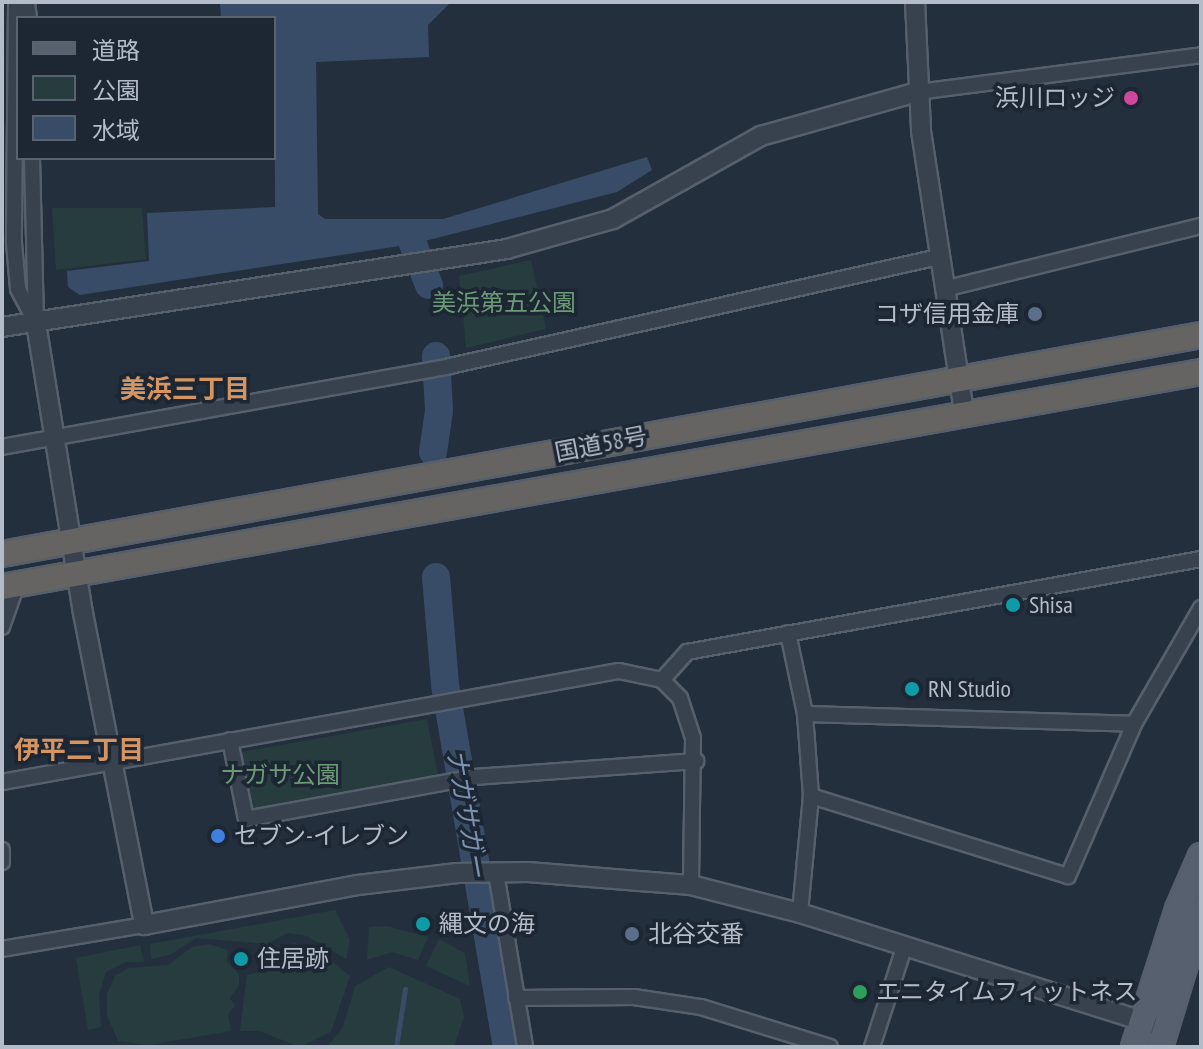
<!DOCTYPE html>
<meta charset="utf-8">
<style>
body{margin:0}
#map{position:relative;width:1203px;height:1049px;overflow:hidden;background:#242f3e;font-family:"PT Sans Narrow","Noto Sans JP",sans-serif}
div>[style]{position:absolute}
.green>*{inset:0;background:#263c3f}
.water>*{inset:0;background:#394c67}
.stream>*{height:5px;margin:-2.5px;padding:0 2.5px;transform-origin:2.5px;border-radius:2.5px;background:#394c67}
.river>*{height:28px;margin:-14px;padding:0 14px;transform-origin:14px;border-radius:14px;background:#394c67}
.roads{filter:drop-shadow(2px 0 #565f6c) drop-shadow(-2px 0 #565f6c) drop-shadow(0 2px #565f6c) drop-shadow(0 -2px #565f6c)}
.minor>*{height:14px;margin:-7px;padding:0 7px;transform-origin:7px;border-radius:7px;background:#38414e}
.tertiary>*{height:18px;margin:-9px;padding:0 9px;transform-origin:9px;border-radius:9px;background:#38414e}
.primary>*{height:24px;margin:-12px;padding:0 12px;transform-origin:12px;border-radius:12px;background:#56606e}
.trunk>*{height:24px;margin:-12px;padding:0 12px;transform-origin:12px;border-radius:12px;background:#656462}
.dots>*{width:22px;height:22px;translate:-50% -50%;box-sizing:border-box;border:4px solid #1d2633;border-radius:50%}
span{translate:-50% -50%;white-space:nowrap;text-align:center;line-height:1.15;-webkit-text-stroke:7px #1d2633;paint-order:stroke}
.poi-label{font-size:24px;color:#b4bcc9}
.right{translate:-100% -50%;text-align:right}
.left{translate:0 -50%;text-align:left}
.park-label{font-size:24px;color:#6b9a76}
.street-label{font-size:24px;color:#b4bcc9}
.neighbourhood-label{font-size:26px;color:#d59563;font-weight:700}
.water-label{font-size:26px;color:#7c92b1;font-style:italic}
.frame{position:absolute;inset:0;border:4px solid #b4bcc9;pointer-events:none}
.legend{position:absolute;left:16px;top:16px;width:260px;height:144px;box-sizing:border-box;background:#1d2633;border:2px solid #59626f;margin:0;padding:10px 14px;list-style:none;font-size:24px;color:#b4bcc9}
.legend li{display:flex;align-items:center;gap:16px;height:40px}
.legend b{width:40px;border:2px solid #59626f}
</style>
<div id="map">
<div class="green">
<div style="clip-path:polygon(52px 208px,142px 208px,146px 259px,56px 270px)"></div>
<div style="clip-path:polygon(531px 260px,546px 329px,466px 348px,459px 276px)"></div>
<div style="clip-path:polygon(427px 719px,438px 776px,256px 810px,250px 806px,241px 752px)"></div>
<div style="clip-path:polygon(335px 910px,350px 940px,346px 959px,307px 936px,288px 933px,267px 944px,196px 938px,170px 955px,151px 959px,150px 944px)"></div>
<div style="clip-path:polygon(387px 926px,428px 937px,418px 960px,392px 952px,367px 960px,369px 927px)"></div>
<div style="clip-path:polygon(439px 939px,465px 953px,470px 986px,426px 966px)"></div>
<div style="clip-path:polygon(295px 943px,322px 954px,350px 976px,331px 1032px,300px 1047px,259px 1031px,240px 1031px,247px 975px,271px 969px,277px 949px)"></div>
<div style="clip-path:polygon(209px 944px,228px 950px,227px 962px,239px 974px,239px 985px,230px 998px,235px 1006px,228px 1014px,231px 1031px,150px 1045px,118px 1041px,107px 1016px,107px 994px,115px 976px,129px 968px,168px 965px,192px 947px)"></div>
<div style="clip-path:polygon(140px 945px,144px 962px,126px 962px,106px 972px,99px 995px,101px 1027px,88px 1030px,76px 958px)"></div>
<div style="clip-path:polygon(389px 967px,460px 999px,464px 1017px,454px 1047px,327px 1047px,343px 1027px,355px 986px)"></div>
</div>
<div class="water">
<div style="clip-path:polygon(220px 2px,451px 2px,428px 25px,429px 57px,316px 62px,318px 214px,325px 219px,443px 219px,647px 157px,652px 170px,617px 192px,413px 244px,80px 295px,68px 287px,67px 271px,149px 261px,147px 213px,275px 207px,274px 18px,221px 18px)"></div>
</div>
<div class="stream">
<div style="left:396px;top:1047px;width:59px;rotate:-81.2deg"></div>
</div>
<div class="river">
<div style="left:413px;top:244px;width:44px;rotate:68.7deg"></div>
<div style="left:433px;top:452px;width:41px;rotate:-81.7deg"></div>
<div style="left:439px;top:411px;width:55px;rotate:-93.1deg"></div>
<div style="left:436px;top:577px;width:108px;rotate:85.2deg"></div>
<div style="left:445px;top:685px;width:367px;rotate:80.3deg"></div>
</div>
<div class="roads">
<div class="minor">
<div style="left:16px;top:2px;width:241px;rotate:90.5deg"></div>
<div style="left:14px;top:243px;width:46px;rotate:85deg"></div>
<div style="left:18px;top:289px;width:38px;rotate:62deg"></div>
<div style="left:27px;top:2px;width:16px;rotate:83deg"></div>
<div style="left:918px;top:92px;width:285px;rotate:-7.4deg"></div>
<div style="left:32px;top:158px;width:164px;rotate:88.6deg"></div>
<div style="left:944px;top:289px;width:265px;rotate:-13.8deg"></div>
<div style="left:2px;top:447px;width:455px;rotate:-10.2deg"></div>
<div style="left:450px;top:366px;width:501px;rotate:-12.57deg"></div>
<div style="left:2px;top:627px;width:46px;rotate:-70.8deg"></div>
<div style="left:788px;top:633px;width:83px;rotate:78.1deg"></div>
<div style="left:805px;top:714px;width:82px;rotate:85.8deg"></div>
<div style="left:811px;top:796px;width:118px;rotate:95.4deg"></div>
<div style="left:662px;top:680px;width:25px;rotate:45deg"></div>
<div style="left:680px;top:698px;width:42px;rotate:72deg"></div>
<div style="left:693px;top:738px;width:147px;rotate:90.8deg"></div>
<div style="left:805px;top:714px;width:329px;rotate:1.7deg"></div>
<div style="left:230px;top:740px;width:81px;rotate:78.6deg"></div>
<div style="left:246px;top:819px;width:232px;rotate:-10.4deg"></div>
<div style="left:474px;top:777px;width:223px;rotate:-4.1deg"></div>
<div style="left:2px;top:782px;width:627px;rotate:-10.2deg"></div>
<div style="left:619px;top:671px;width:44px;rotate:11.8deg"></div>
<div style="left:662px;top:680px;width:38px;rotate:-48deg"></div>
<div style="left:687px;top:652px;width:522px;rotate:-10.26deg"></div>
<div style="left:811px;top:796px;width:269px;rotate:17.3deg"></div>
<div style="left:1068px;top:876px;width:166px;rotate:-66.5deg"></div>
<div style="left:1134px;top:724px;width:134px;rotate:-60deg"></div>
<div style="left:2px;top:850px;width:12px;rotate:90deg"></div>
<div style="left:496px;top:873px;width:176px;rotate:80.5deg"></div>
<div style="left:2px;top:949px;width:144px;rotate:-9.6deg"></div>
<div style="left:516px;top:998px;width:118px;rotate:-0.5deg"></div>
<div style="left:634px;top:997px;width:68px;rotate:8.5deg"></div>
<div style="left:701px;top:1007px;width:135px;rotate:17.2deg"></div>
<div style="left:872px;top:1047px;width:107px;rotate:-72.1deg"></div>
</div>
<div class="tertiary">
<div style="left:915px;top:2px;width:129px;rotate:87.3deg"></div>
<div style="left:921px;top:131px;width:284px;rotate:81.3deg"></div>
<div style="left:36px;top:323px;width:294px;rotate:80.8deg"></div>
<div style="left:83px;top:613px;width:318px;rotate:78.9deg"></div>
<div style="left:144px;top:925px;width:218px;rotate:-10.6deg"></div>
<div style="left:358px;top:885px;width:100px;rotate:-6.9deg"></div>
<div style="left:457px;top:873px;width:71px;rotate:-0.8deg"></div>
<div style="left:528px;top:872px;width:164px;rotate:4.6deg"></div>
<div style="left:691px;top:885px;width:113px;rotate:14.4deg"></div>
<div style="left:800px;top:913px;width:369px;rotate:17.5deg"></div>
<div style="left:2px;top:327px;width:511px;rotate:-8.78deg"></div>
<div style="left:507px;top:249px;width:110px;rotate:-15.8deg"></div>
<div style="left:613px;top:219px;width:170px;rotate:-29.3deg"></div>
<div style="left:761px;top:136px;width:163px;rotate:-15.7deg"></div>
</div>
<div class="primary">
<div style="left:1134px;top:1047px;width:145px;rotate:-72.3deg"></div>
<div style="left:1178px;top:909px;width:58px;rotate:-66.5deg"></div>
<div style="left:1160px;top:1047px;width:141px;rotate:-73.1deg"></div>
</div>
<div class="trunk">
<div style="left:2px;top:554px;width:1219px;rotate:-10.35deg"></div>
<div style="left:2px;top:587px;width:1218px;rotate:-10.17deg"></div>
</div>
</div>
<div class="dots">
<div style="left:1131px;top:98px;background:#d1479c"></div>
<div style="left:1035px;top:314px;background:#5c6f8a"></div>
<div style="left:1013px;top:605px;background:#0f9aa8"></div>
<div style="left:912px;top:689px;background:#0f9aa8"></div>
<div style="left:218px;top:836px;background:#3f7fe0"></div>
<div style="left:423px;top:924px;background:#0f9aa8"></div>
<div style="left:632px;top:934px;background:#5c6f8a"></div>
<div style="left:241px;top:959px;background:#0f9aa8"></div>
<div style="left:860px;top:992px;background:#2e9e5b"></div>
</div>
<div class="poi-label">
<span class="right" style="left:1115px;top:98px">浜川ロッジ</span>
<span class="right" style="left:1019px;top:314px">コザ信用金庫</span>
<span class="left" style="left:1029px;top:605px">Shisa</span>
<span class="left" style="left:928px;top:689px">RN Studio</span>
<span class="left" style="left:234px;top:836px">セブン-イレブン</span>
<span class="left" style="left:439px;top:924px">縄文の海</span>
<span class="left" style="left:648px;top:934px">北谷交番</span>
<span class="left" style="left:257px;top:959px">住居跡</span>
<span class="left" style="left:876px;top:992px">エニタイムフィットネス</span>
</div>
<div class="park-label">
<span style="left:504px;top:303px">美浜第五公園</span>
<span style="left:280px;top:775px">ナガサ公園</span>
</div>
<div class="street-label">
<span style="left:601px;top:444px;rotate:-11deg">国道58号</span>
</div>
<div class="neighbourhood-label">
<span style="left:185px;top:389px">美浜三丁目</span>
<span style="left:79px;top:750px">伊平二丁目</span>
</div>
<div class="water-label">
<span style="left:467px;top:813px;rotate:80deg">ナガサガー</span>
</div>
<div class="frame"></div>
<ul class="legend">
<li><b style="height:10px;background:#56606e"></b>道路</li>
<li><b style="height:22px;background:#263c3f"></b>公園</li>
<li><b style="height:22px;background:#394c67"></b>水域</li>
</ul>
</div>
